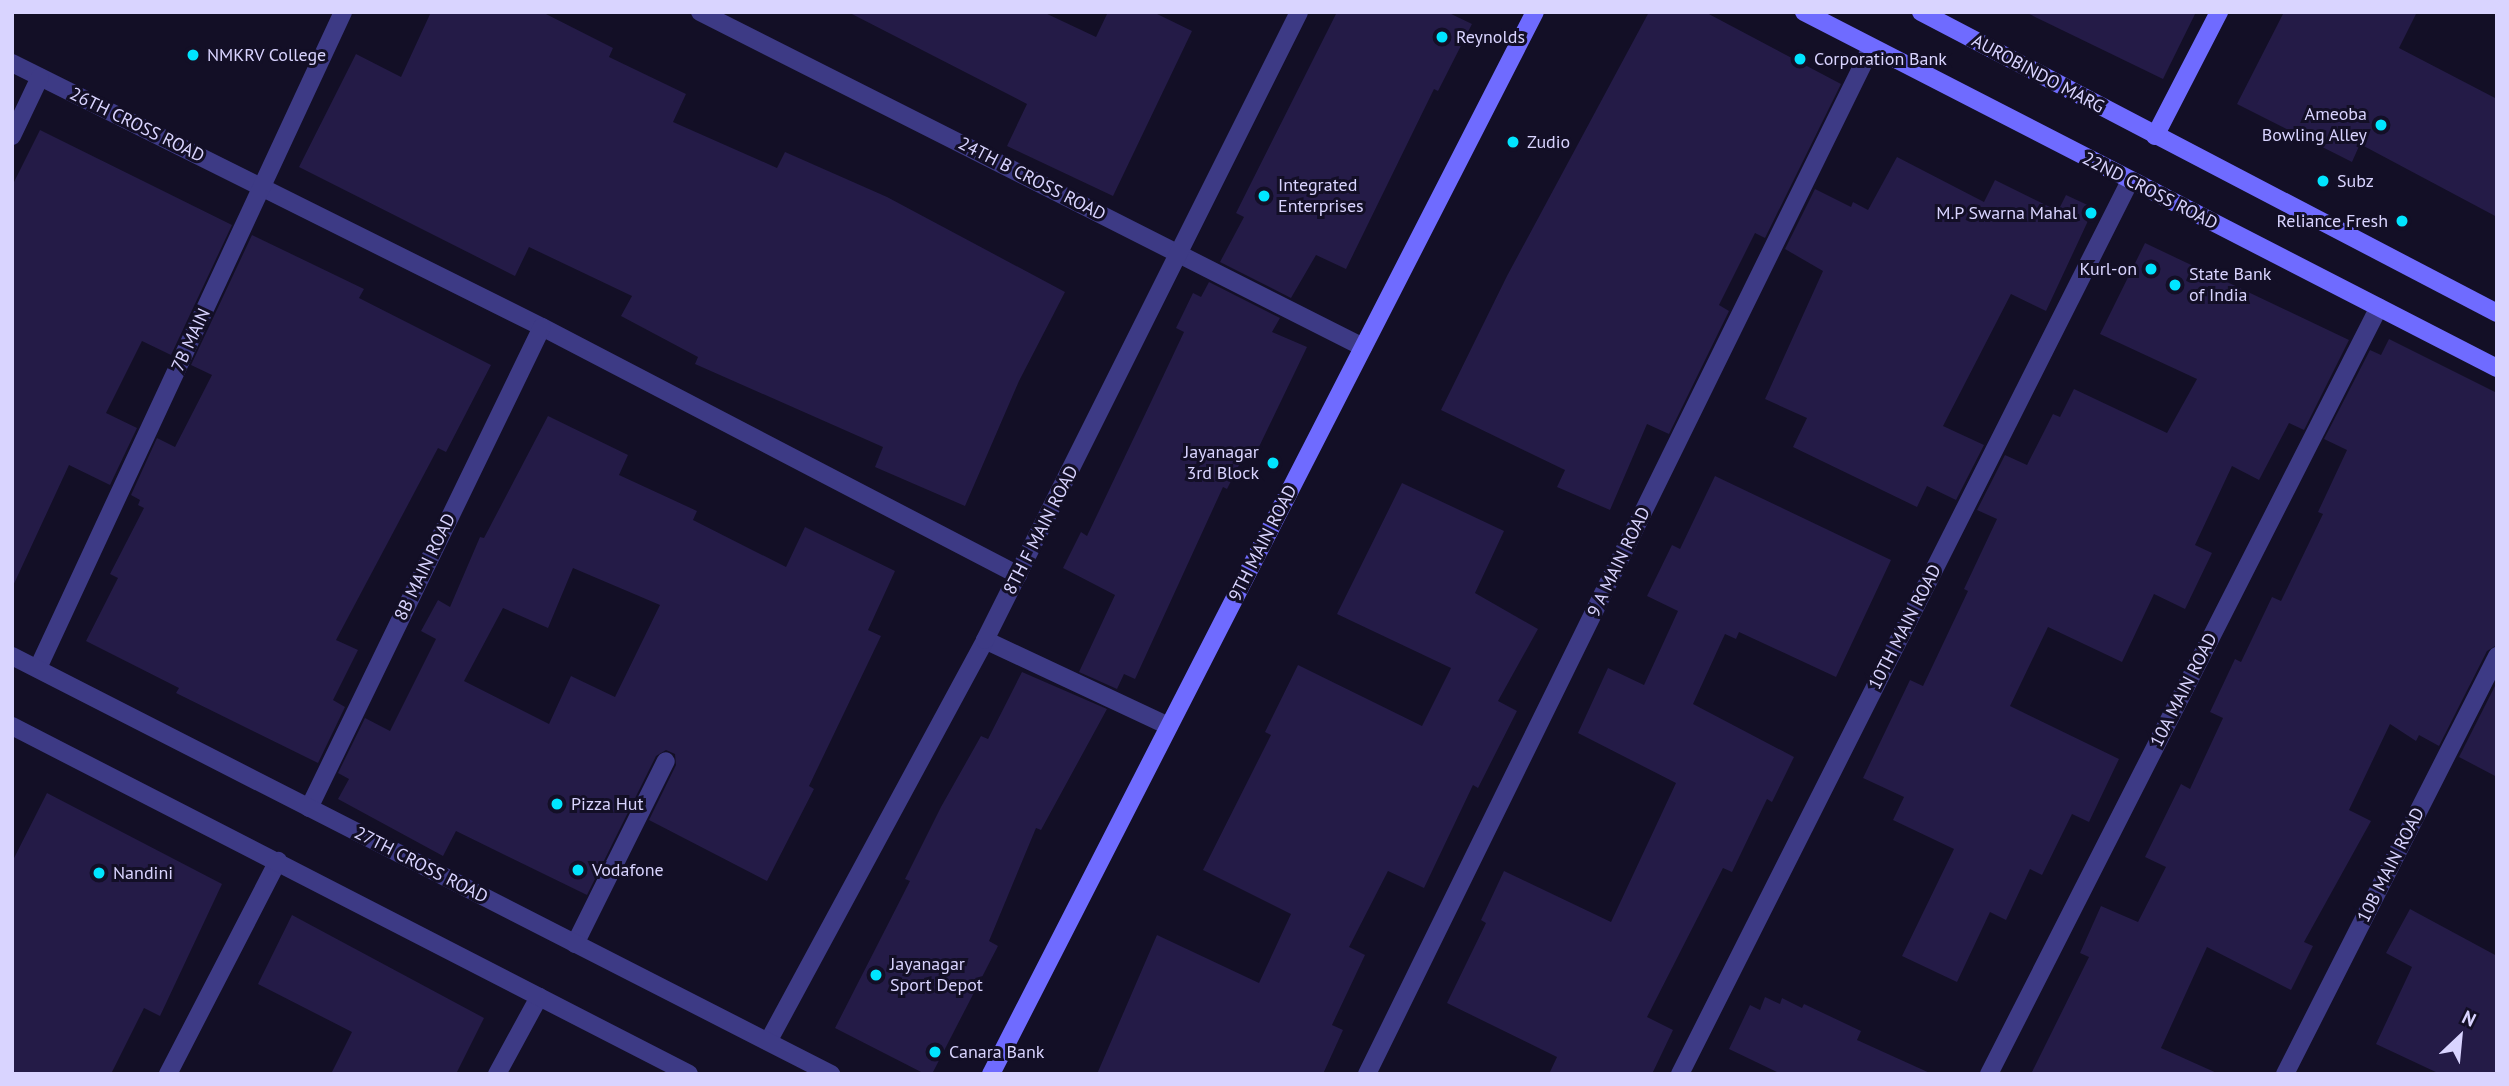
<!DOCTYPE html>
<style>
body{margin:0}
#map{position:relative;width:2509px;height:1086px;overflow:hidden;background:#130f26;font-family:"PT Sans",sans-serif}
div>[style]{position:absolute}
.building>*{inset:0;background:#241b47}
.minor>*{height:18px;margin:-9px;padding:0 9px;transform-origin:9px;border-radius:9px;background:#3d3a85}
.tertiary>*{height:18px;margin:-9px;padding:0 9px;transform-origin:9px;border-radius:9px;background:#3d3a85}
.secondary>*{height:18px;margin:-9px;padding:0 9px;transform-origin:9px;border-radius:9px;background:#6f6bff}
.dots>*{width:19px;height:19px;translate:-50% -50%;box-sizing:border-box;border:4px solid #130f26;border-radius:50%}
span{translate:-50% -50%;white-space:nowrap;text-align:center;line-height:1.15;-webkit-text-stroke:6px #130f26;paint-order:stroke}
.poi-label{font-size:18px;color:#d9d4ff}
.left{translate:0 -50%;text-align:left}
.right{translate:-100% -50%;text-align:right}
.street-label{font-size:18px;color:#d9d4ff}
.frame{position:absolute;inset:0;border:14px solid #d9d4ff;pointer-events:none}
.north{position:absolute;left:2425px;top:1002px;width:70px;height:70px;-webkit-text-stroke:5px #130f26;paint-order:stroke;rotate:26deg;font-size:19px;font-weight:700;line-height:28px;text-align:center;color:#d9d4ff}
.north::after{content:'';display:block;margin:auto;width:24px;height:32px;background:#d9d4ff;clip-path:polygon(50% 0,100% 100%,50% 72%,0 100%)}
</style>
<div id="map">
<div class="building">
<div style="clip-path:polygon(431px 12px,542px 12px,613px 48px,609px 57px,686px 94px,673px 122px,777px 168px,785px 152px,887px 197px,1065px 292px,1019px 381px,965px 506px,875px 467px,883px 447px,695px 364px,698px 357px,621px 316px,632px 296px,529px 247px,515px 276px,299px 167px,356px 54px,401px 77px)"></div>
<div style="clip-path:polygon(848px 12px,1043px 12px,1096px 37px,1108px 12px,1153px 12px,1192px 31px,1113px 196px,1007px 146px,1027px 104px)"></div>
<div style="clip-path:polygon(1337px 12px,1447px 12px,1472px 24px,1438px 91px,1434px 89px,1346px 269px,1316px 255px,1291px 298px,1220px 262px,1244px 217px,1236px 213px)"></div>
<div style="clip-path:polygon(1649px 12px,1705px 12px,1841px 84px,1765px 238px,1755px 233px,1719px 305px,1729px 311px,1669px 434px,1647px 424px,1610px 510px,1557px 487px,1565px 470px,1441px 410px,1507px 276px)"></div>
<div style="clip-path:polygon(2025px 12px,2196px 12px,2163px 79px)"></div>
<div style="clip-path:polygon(2284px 12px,2417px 12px,2399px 48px,2497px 99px,2497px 217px,2360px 144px,2352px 162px,2237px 104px)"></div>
<div style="clip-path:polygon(40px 130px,232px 225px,171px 355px,142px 341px,106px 413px,137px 428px,110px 485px,69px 465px,12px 588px,12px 186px)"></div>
<div style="clip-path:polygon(1897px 157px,1984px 202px,1995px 180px,2058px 211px,2066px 195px,2094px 208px,2046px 311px,2011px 294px,1943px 426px,1984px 445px,1956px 500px,1927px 486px,1917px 507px,1793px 447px,1807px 418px,1765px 399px,1823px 271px,1785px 249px,1815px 189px,1851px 207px,1853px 202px,1868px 210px)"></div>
<div style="clip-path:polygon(252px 235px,364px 289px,359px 298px,491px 365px,446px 452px,438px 448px,336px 640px,358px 650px,333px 700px,345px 707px,318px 763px,176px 693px,179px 688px,86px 641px,118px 578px,110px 574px,144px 508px,138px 505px,140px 500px,131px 495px,157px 438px,175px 447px,212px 375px,191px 365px)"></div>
<div style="clip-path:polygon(2145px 243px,2349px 340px,2304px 430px,2289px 423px,2259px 480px,2232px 466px,2195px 545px,2212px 553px,2185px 609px,2154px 594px,2122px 662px,2048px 627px,2010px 706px,2119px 759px,2089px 822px,2072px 814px,2042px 875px,2030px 869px,2006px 920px,1990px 912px,1957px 982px,1902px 956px,1954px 849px,1893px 820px,1904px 797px,1863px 778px,1910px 680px,1923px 686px,1968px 591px,1964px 589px,1997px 519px,1977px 510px,2005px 455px,2027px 465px,2053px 414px,2060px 417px,2074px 389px,2167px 433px,2197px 379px,2100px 334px)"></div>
<div style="clip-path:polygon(1209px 282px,1280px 318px,1272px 332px,1307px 347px,1257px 451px,1248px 447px,1227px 489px,1223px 487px,1135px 679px,1124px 674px,1117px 689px,1079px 672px,1115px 595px,1063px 568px,1081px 532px,1087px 536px,1150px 404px,1184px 332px,1176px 328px,1193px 293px,1201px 297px)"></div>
<div style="clip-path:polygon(2389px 339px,2497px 393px,2497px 645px,2487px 651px,2439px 746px,2419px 735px,2416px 741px,2390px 724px,2349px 810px,2371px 821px,2304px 942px,2313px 946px,2291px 990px,2207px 947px,2161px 1048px,2219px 1074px,2031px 1074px,2089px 957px,2080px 953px,2101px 906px,2138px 922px,2166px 867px,2145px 857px,2181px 784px,2190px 789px,2223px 718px,2210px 712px,2235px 659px,2241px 662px,2272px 597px,2281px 601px,2323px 514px,2318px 512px,2347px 450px,2324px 439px,2370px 350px,2381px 355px)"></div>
<div style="clip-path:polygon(evenodd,548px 416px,628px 455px,619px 475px,697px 511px,693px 520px,786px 567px,805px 527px,895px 571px,868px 630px,881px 636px,809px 786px,814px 789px,767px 881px,649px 820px,676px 765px,675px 754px,666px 750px,656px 756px,587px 895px,456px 831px,443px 856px,338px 799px,349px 779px,338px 773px,365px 718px,390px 731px,436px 639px,421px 631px,438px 600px,450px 607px,480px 537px,484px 538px,548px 416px,573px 568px,660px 605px,615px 697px,571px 676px,549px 724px,464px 681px,503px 608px,548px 628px,573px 568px)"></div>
<div style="clip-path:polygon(1715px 476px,1891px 560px,1836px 677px,1739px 632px,1736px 639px,1725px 634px,1693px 704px,1794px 757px,1772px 802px,1767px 799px,1732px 872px,1723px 868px,1647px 1017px,1673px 1030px,1652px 1074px,1549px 1074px,1557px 1057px,1447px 1003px,1486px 923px,1481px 920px,1504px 871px,1611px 922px,1676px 783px,1578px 733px,1608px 668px,1644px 685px,1678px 611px,1647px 596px,1672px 545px,1680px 549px)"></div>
<div style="clip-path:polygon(1402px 483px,1504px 531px,1475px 593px,1538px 629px,1498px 701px,1517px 711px,1478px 788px,1473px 785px,1424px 888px,1388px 871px,1349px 947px,1365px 955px,1332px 1025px,1343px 1030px,1323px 1074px,1097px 1074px,1157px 935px,1259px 983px,1291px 914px,1203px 870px,1271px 735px,1265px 732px,1298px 665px,1422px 726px,1451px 668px,1337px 614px)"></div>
<div style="clip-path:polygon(1022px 672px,1107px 709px,1041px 830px,1036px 828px,989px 941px,998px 946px,932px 1074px,925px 1074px,835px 1028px,910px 881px,905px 879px,941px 807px,981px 736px,988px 739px)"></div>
<div style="clip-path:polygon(2497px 682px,2497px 777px,2459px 757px)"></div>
<div style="clip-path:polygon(47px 793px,222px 884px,160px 1016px,144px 1008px,111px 1074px,12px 1074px,12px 862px)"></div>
<div style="clip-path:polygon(2410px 909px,2497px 956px,2497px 1074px,2440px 1074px,2376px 1044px,2412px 967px,2386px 953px)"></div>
<div style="clip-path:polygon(292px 915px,484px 1018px,456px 1074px,331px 1074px,352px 1032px,258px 984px)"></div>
<div style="clip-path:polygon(1765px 997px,1780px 1004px,1782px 998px,1802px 1008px,1804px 1004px,1861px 1031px,1857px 1040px,1932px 1074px,1781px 1074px,1729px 1049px,1750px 1005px,1760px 1010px)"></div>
</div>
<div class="minor">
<div style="left:700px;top:12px;width:743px;rotate:26.81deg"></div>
<div style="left:12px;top:63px;width:592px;rotate:26.48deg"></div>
<div style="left:542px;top:327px;width:537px;rotate:27.52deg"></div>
<div style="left:12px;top:136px;width:65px;rotate:-64.6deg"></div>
<div style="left:985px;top:640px;width:203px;rotate:25.1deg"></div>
<div style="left:38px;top:668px;width:723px;rotate:-65.06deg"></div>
<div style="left:309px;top:808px;width:534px;rotate:-64.15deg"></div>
<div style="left:575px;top:944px;width:204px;rotate:-63.6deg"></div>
<div style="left:769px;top:1040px;width:455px;rotate:-61.6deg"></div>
<div style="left:985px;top:640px;width:702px;rotate:-63.43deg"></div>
<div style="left:168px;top:1074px;width:240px;rotate:-62.7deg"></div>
<div style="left:497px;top:1074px;width:88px;rotate:-61.4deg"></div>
<div style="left:1367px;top:1074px;width:1141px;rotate:-63.84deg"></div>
<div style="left:1680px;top:1074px;width:1000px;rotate:-63.26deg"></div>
<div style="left:1989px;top:1074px;width:860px;rotate:-63.05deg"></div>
<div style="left:2285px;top:1074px;width:469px;rotate:-63.1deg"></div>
</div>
<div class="tertiary">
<div style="left:12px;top:656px;width:920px;rotate:27.04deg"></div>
<div style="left:12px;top:726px;width:761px;rotate:27.2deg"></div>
</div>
<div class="secondary">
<div style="left:1804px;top:12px;width:779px;rotate:27.19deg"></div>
<div style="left:1921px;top:12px;width:650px;rotate:27.59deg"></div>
<div style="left:2155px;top:136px;width:140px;rotate:-62.7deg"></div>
<div style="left:991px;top:1074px;width:1193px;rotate:-62.88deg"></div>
</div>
<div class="dots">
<div style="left:1442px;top:37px;background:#00e5ff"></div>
<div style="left:193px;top:55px;background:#00e5ff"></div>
<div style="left:1800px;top:59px;background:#00e5ff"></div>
<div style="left:2381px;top:125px;background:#00e5ff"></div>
<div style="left:1513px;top:142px;background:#00e5ff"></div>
<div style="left:2323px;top:181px;background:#00e5ff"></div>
<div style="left:1264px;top:196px;background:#00e5ff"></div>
<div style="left:2091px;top:213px;background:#00e5ff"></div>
<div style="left:2402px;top:221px;background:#00e5ff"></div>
<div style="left:2151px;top:269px;background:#00e5ff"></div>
<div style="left:2175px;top:285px;background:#00e5ff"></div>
<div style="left:1273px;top:463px;background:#00e5ff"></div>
<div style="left:557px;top:804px;background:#00e5ff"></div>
<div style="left:578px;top:870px;background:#00e5ff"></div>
<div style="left:99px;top:873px;background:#00e5ff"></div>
<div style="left:876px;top:975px;background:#00e5ff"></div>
<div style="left:935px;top:1052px;background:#00e5ff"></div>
</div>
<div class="poi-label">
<span class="left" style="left:1456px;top:37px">Reynolds</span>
<span class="left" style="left:207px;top:55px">NMKRV College</span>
<span class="left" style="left:1814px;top:59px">Corporation Bank</span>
<span class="right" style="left:2367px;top:125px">Ameoba<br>Bowling Alley</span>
<span class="left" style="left:1527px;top:142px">Zudio</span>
<span class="left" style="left:2337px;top:181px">Subz</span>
<span class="left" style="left:1278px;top:196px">Integrated<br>Enterprises</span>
<span class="right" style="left:2077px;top:213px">M.P Swarna Mahal</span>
<span class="right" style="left:2388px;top:221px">Reliance Fresh</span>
<span class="right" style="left:2137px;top:269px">Kurl-on</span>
<span class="left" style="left:2189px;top:285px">State Bank<br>of India</span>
<span class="right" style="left:1259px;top:463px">Jayanagar<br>3rd Block</span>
<span class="left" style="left:571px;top:804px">Pizza Hut</span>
<span class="left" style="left:592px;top:870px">Vodafone</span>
<span class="left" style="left:113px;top:873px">Nandini</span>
<span class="left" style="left:890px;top:975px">Jayanagar<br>Sport Depot</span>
<span class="left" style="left:949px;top:1052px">Canara Bank</span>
</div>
<div class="street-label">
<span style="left:2038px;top:74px;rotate:28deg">AUROBINDO MARG</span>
<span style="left:137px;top:125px;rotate:26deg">26TH CROSS ROAD</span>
<span style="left:1032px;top:179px;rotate:27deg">24TH B CROSS ROAD</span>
<span style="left:2150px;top:191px;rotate:27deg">22ND CROSS ROAD</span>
<span style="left:191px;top:340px;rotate:-65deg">7B MAIN</span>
<span style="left:1041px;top:530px;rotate:-63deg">8TH F MAIN ROAD</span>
<span style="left:1263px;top:543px;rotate:-63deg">9TH MAIN ROAD</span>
<span style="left:1619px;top:562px;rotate:-64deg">9 A MAIN ROAD</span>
<span style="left:425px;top:567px;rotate:-64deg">8B MAIN ROAD</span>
<span style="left:1905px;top:627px;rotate:-63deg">10TH MAIN ROAD</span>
<span style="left:2184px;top:690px;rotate:-63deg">10A MAIN ROAD</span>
<span style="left:421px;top:865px;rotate:27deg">27TH CROSS ROAD</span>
<span style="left:2391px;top:865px;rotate:-63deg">10B MAIN ROAD</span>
</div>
<div class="frame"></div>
<div class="north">N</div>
</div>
